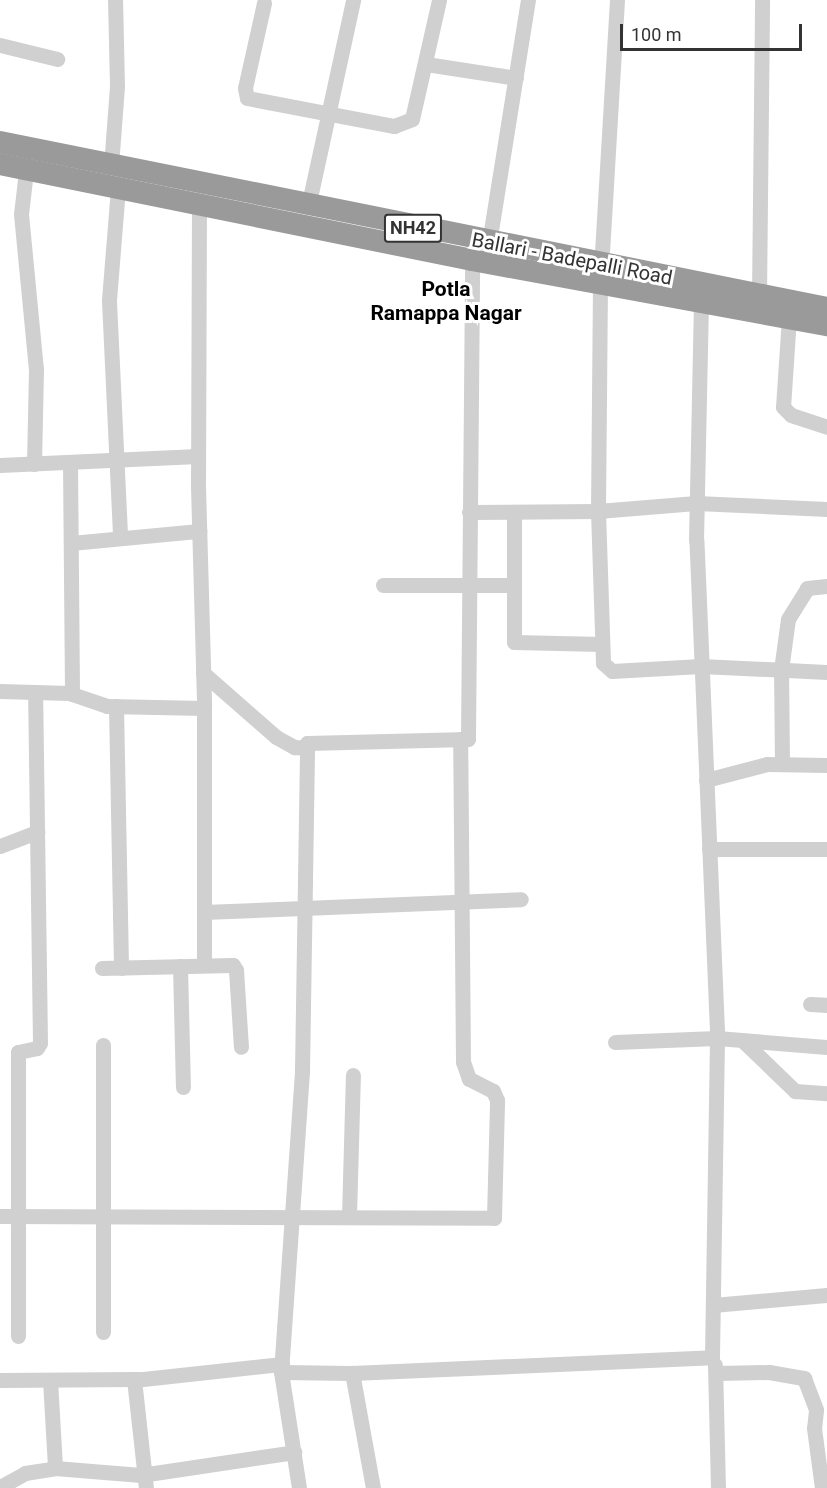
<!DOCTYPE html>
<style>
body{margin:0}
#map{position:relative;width:827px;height:1488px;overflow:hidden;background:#fff;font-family:Roboto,sans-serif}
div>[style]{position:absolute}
.minor>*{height:15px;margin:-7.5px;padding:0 7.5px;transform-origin:7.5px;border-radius:7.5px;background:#d0d0d0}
.highway>*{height:22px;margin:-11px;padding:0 11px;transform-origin:11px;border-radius:11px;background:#9a9a9a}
span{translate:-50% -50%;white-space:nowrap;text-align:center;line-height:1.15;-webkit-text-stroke:6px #fff;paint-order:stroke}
.shield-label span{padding:2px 4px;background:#fff;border:2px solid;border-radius:4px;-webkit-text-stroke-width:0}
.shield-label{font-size:18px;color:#333;font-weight:700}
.street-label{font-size:20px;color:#333}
.neighbourhood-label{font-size:21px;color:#000;font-weight:700}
.scale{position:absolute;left:620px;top:24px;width:182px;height:27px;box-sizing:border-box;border:3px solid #333;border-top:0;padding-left:8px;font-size:18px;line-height:21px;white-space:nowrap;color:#333;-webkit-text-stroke:4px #fff;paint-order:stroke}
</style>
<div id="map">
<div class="minor">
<div style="left:617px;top:0;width:284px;rotate:93.4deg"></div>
<div style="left:600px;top:283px;width:228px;rotate:90.5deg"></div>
<div style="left:598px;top:511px;width:152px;rotate:88.1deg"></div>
<div style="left:603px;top:663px;width:12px;rotate:42deg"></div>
<div style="left:612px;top:671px;width:89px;rotate:-3.2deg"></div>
<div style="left:701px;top:666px;width:126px;rotate:2.7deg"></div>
<div style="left:264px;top:3px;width:87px;rotate:102.6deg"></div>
<div style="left:245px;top:88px;width:10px;rotate:79deg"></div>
<div style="left:247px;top:98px;width:150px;rotate:10.8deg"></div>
<div style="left:394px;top:126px;width:19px;rotate:-21deg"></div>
<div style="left:412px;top:119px;width:122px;rotate:-77.2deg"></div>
<div style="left:0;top:45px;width:59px;rotate:13.8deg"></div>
<div style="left:426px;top:64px;width:91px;rotate:8.8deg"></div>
<div style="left:111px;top:166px;width:80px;rotate:-85.7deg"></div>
<div style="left:117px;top:86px;width:86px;rotate:-91.3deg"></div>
<div style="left:26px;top:171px;width:43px;rotate:96.6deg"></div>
<div style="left:21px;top:214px;width:156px;rotate:84.5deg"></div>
<div style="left:36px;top:369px;width:95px;rotate:91.2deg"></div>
<div style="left:118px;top:188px;width:113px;rotate:94.6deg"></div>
<div style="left:109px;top:301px;width:237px;rotate:87.3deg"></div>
<div style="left:199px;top:203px;width:283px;rotate:90.2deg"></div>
<div style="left:198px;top:486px;width:219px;rotate:88.4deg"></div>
<div style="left:204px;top:705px;width:260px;rotate:90deg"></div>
<div style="left:308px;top:207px;width:212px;rotate:-77.7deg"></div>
<div style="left:489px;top:243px;width:246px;rotate:-80.9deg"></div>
<div style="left:759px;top:296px;width:296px;rotate:-89.4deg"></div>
<div style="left:789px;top:317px;width:90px;rotate:93.8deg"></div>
<div style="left:783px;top:407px;width:11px;rotate:45deg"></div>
<div style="left:791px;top:415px;width:38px;rotate:18deg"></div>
<div style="left:70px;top:462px;width:232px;rotate:89.5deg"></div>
<div style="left:0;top:465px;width:198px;rotate:-2.6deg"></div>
<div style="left:469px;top:512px;width:129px;rotate:-0.4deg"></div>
<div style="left:598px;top:511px;width:98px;rotate:-4.7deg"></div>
<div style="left:696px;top:503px;width:131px;rotate:2.6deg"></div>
<div style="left:514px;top:513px;width:129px;rotate:90deg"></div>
<div style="left:514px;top:642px;width:88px;rotate:1.3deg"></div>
<div style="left:71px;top:543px;width:129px;rotate:-5.4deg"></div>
<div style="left:383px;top:585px;width:131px"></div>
<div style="left:203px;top:673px;width:97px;rotate:41.2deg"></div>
<div style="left:276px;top:737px;width:21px;rotate:29deg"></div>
<div style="left:294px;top:747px;width:13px;rotate:4deg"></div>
<div style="left:0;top:691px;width:69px;rotate:1.7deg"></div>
<div style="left:69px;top:693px;width:40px;rotate:18.9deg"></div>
<div style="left:107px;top:706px;width:97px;rotate:1.2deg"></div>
<div style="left:116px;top:706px;width:262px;rotate:88.9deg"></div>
<div style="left:782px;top:762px;width:92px;rotate:-90.6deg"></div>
<div style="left:781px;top:670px;width:51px;rotate:-82.2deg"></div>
<div style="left:788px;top:619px;width:36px;rotate:-58deg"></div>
<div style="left:807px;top:588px;width:20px;rotate:-6deg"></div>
<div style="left:706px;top:780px;width:63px;rotate:-14.7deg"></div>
<div style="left:767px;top:764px;width:60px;rotate:1deg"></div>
<div style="left:0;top:846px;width:40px;rotate:-21deg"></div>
<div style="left:709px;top:849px;width:118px"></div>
<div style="left:204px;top:912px;width:317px;rotate:-2.3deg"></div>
<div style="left:180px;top:966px;width:121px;rotate:88.6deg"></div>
<div style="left:102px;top:968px;width:131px;rotate:-1.3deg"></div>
<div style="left:233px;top:965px;width:6px;rotate:59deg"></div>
<div style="left:236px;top:970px;width:77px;rotate:86.3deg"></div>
<div style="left:810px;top:1004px;width:17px;rotate:3deg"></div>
<div style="left:742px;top:1040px;width:74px;rotate:43.9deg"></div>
<div style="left:795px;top:1091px;width:32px;rotate:4deg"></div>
<div style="left:615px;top:1042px;width:102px;rotate:-2.2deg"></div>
<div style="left:717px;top:1038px;width:110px;rotate:4.7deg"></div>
<div style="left:0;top:1216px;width:494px;rotate:0.2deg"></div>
<div style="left:494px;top:1218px;width:118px;rotate:-88.5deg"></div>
<div style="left:497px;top:1100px;width:10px;rotate:-114deg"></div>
<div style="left:493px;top:1091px;width:27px;rotate:-153deg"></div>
<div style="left:469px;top:1079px;width:18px;rotate:-109deg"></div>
<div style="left:463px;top:1062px;width:323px;rotate:-90.5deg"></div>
<div style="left:349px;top:1216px;width:141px;rotate:-88.4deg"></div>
<div style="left:713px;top:1305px;width:114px;rotate:-5deg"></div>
<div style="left:103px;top:1332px;width:287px;rotate:-90deg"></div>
<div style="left:18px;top:1336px;width:284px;rotate:-90deg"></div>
<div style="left:18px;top:1052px;width:19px;rotate:-12deg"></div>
<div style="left:37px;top:1048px;width:6px;rotate:-59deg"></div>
<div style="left:40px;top:1043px;width:351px;rotate:-90.8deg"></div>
<div style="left:715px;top:1365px;width:123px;rotate:88.6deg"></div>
<div style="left:281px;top:1372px;width:71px;rotate:0.8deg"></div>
<div style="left:717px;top:1373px;width:52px;rotate:-1.1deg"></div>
<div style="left:769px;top:1372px;width:36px;rotate:10deg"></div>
<div style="left:804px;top:1378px;width:34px;rotate:69deg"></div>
<div style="left:816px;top:1410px;width:18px;rotate:96deg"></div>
<div style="left:814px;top:1428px;width:61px;rotate:82.4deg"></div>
<div style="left:0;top:1380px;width:138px;rotate:-0.4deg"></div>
<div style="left:50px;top:1380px;width:88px;rotate:86.7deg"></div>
<div style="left:0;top:1487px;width:29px;rotate:-29deg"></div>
<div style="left:25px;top:1473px;width:30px;rotate:-9deg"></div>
<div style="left:55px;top:1468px;width:86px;rotate:4.7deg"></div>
<div style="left:141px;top:1475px;width:155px;rotate:-8.5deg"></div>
<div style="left:146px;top:1488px;width:109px;rotate:-96.3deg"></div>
<div style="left:134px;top:1380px;width:149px;rotate:-6.2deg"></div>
<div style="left:299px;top:1488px;width:117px;rotate:-98.8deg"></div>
<div style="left:281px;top:1372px;width:302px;rotate:-86deg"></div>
<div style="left:302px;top:1071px;width:328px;rotate:-89.1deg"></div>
<div style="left:307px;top:743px;width:161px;rotate:-1.4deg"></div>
<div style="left:468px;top:739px;width:479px;rotate:-89.5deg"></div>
<div style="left:373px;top:1488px;width:117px;rotate:-100.3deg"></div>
<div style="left:352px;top:1373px;width:360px;rotate:-2.5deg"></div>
<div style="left:712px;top:1357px;width:326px;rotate:-89.1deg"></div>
<div style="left:717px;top:1031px;width:491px;rotate:-92.4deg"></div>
<div style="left:696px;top:540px;width:237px;rotate:-88.8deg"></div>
</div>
<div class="highway">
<div style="left:0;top:142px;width:843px;rotate:11.35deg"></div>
<div style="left:0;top:164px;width:482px;rotate:11.5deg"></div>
<div style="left:472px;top:260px;width:361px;rotate:10.4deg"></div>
</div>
<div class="shield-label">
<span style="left:413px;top:228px">NH42</span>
</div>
<div class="street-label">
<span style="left:572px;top:259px;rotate:11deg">Ballari - Badepalli Road</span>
</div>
<div class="neighbourhood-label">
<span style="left:446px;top:301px">Potla<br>Ramappa Nagar</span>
</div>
<div class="scale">100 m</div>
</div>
